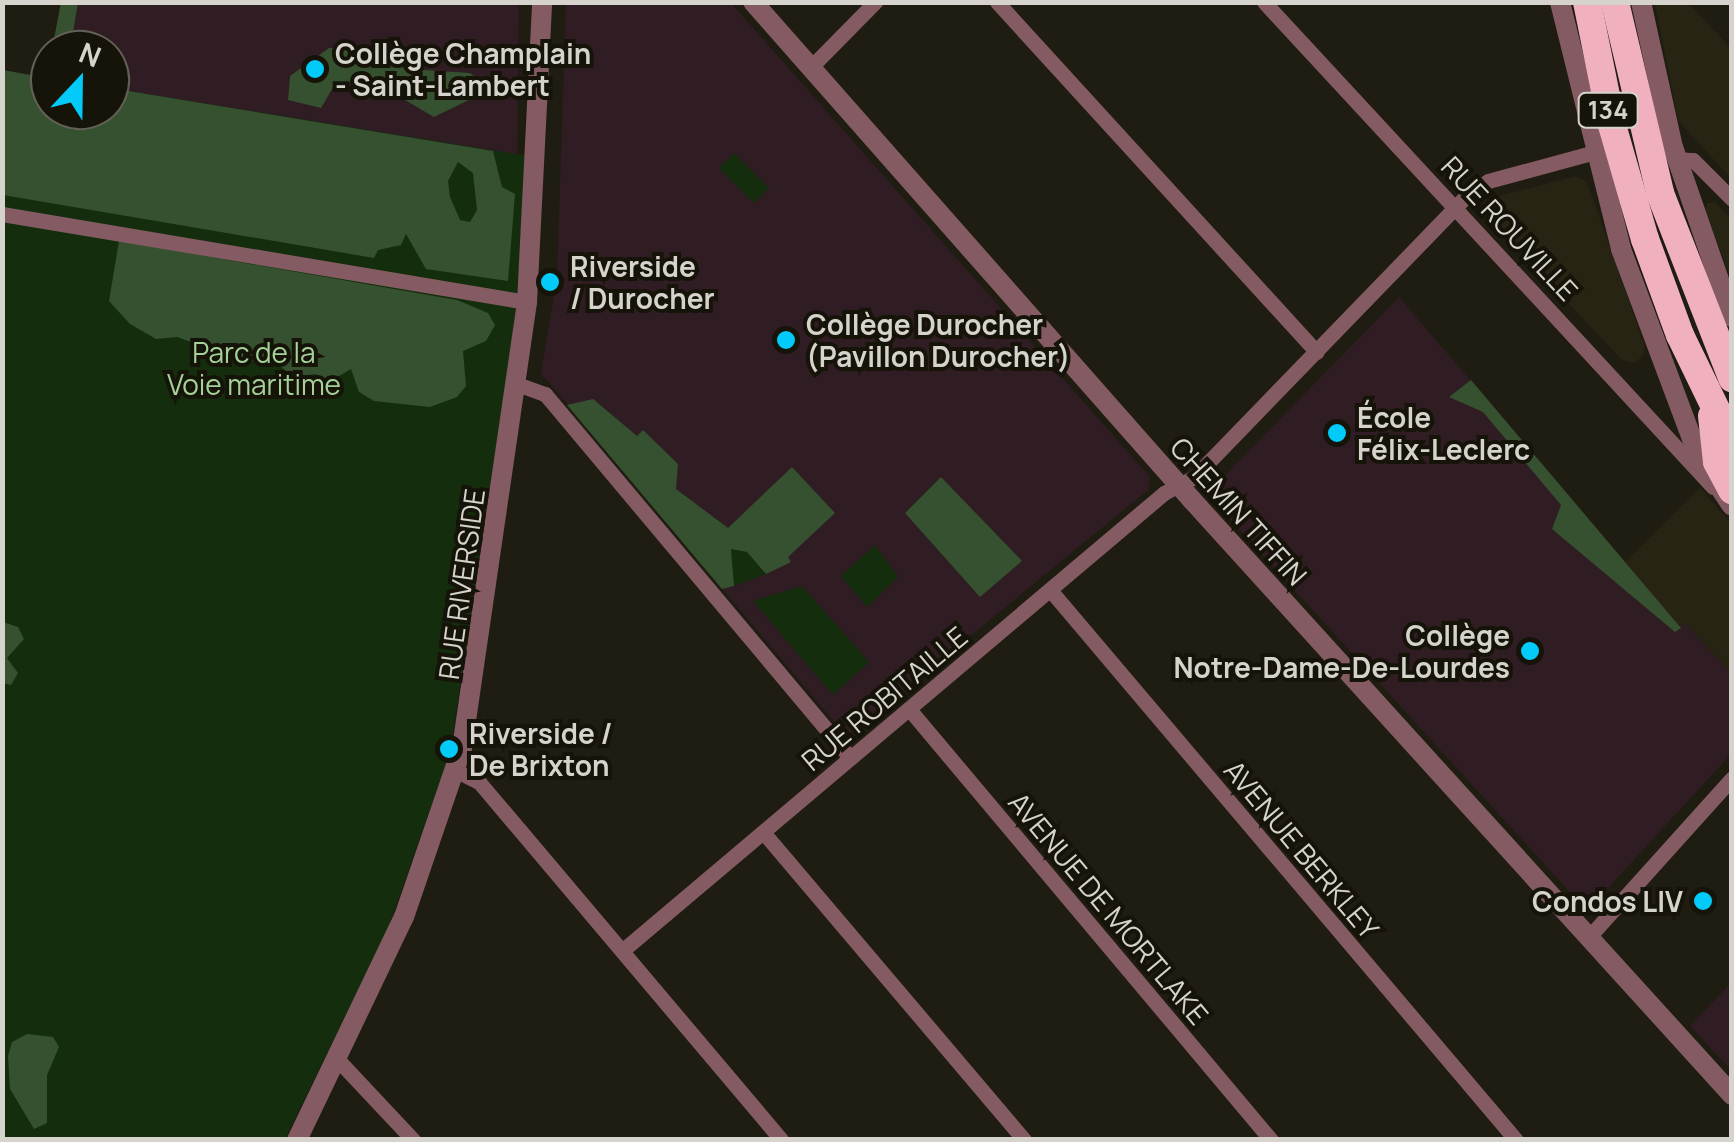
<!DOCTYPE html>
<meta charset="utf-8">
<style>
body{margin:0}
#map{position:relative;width:1734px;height:1142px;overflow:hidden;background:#1f1c12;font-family:Manrope,sans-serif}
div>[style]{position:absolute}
.built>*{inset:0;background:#282414}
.education>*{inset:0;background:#2f1d23}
.green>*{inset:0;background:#142d0d}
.forest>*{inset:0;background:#36512f}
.minor>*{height:15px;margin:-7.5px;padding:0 7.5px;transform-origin:7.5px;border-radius:7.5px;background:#845b63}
.tertiary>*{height:20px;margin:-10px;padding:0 10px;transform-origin:10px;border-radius:10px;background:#845b63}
.trunk>*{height:28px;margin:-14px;padding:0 14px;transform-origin:14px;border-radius:14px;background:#f0b0bd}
.dots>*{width:28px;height:28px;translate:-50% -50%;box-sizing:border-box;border:5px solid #161309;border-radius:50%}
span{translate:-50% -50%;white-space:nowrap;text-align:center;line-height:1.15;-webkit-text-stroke:8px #161309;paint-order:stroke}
.shield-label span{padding:2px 8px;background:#161309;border:2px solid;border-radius:8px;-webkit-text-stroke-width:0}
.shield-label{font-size:25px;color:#d5d3cc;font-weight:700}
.poi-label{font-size:28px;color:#d5d3cc;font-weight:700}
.left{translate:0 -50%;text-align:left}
.right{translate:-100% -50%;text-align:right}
.street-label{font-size:28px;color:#d5d3cc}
.park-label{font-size:28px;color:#a3d197}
.frame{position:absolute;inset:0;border:5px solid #d5d3cc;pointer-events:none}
.north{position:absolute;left:30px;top:30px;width:100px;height:100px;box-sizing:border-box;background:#161309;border:2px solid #626057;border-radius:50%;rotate:22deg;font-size:28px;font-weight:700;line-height:40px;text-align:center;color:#d5d3cc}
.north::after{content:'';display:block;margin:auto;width:35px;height:45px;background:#02cbf9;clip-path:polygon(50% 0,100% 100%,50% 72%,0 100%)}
</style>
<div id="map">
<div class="built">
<div style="clip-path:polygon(1655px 3px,1688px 3px,1731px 48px,1731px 178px,1678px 121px)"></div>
<div style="clip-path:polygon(1576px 176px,1587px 182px,1644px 344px,1644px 355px,1634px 363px,1622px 360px,1488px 218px,1495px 197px)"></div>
<div style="clip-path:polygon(1715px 202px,1731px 220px,1731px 278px,1705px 211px,1707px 203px)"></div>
<div style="clip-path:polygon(1700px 488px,1731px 523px,1731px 673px,1686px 625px,1681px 628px,1625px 562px)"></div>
</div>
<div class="education">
<div style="clip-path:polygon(78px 3px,519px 3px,517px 155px,110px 88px,110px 50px,70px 50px)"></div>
<div style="clip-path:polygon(566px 3px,731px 3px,1150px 477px,1148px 490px,847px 737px,541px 373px,557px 277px)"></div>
<div style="clip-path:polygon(1399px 297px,1681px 627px,1685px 624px,1731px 673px,1731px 754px,1587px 911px,1207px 494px)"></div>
<div style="clip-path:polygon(1731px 983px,1731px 1070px,1690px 1026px)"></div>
</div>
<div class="green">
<div style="clip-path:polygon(3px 70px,50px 78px,50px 110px,110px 110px,110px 88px,529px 156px,514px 325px,450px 753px,388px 928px,285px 1139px,3px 1139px)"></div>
<div style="clip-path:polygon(734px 153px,769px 188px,754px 203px,719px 168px)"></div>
<div style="clip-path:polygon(875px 545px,898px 577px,867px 607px,841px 576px)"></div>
<div style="clip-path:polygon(730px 549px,747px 552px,766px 574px,734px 586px)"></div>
<div style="clip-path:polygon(802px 586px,869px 662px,833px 695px,753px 601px)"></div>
</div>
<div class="forest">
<div style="clip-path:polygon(61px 2px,78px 3px,70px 50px,52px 50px)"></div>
<div style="clip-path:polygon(329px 48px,393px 50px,424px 70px,470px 73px,479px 80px,479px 95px,434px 117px,393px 93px,360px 94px,362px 80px,335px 84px,321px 108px,288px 100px,290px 76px)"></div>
<div style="clip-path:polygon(evenodd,50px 64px,50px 110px,110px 110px,110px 88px,493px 151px,502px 187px,515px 194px,508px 281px,426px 269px,406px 234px,401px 245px,378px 250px,374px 258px,3px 195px,3px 70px,47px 78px,50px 64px,458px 162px,473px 173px,477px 210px,470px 222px,460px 220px,450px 197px,448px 181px,458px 162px)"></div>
<div style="clip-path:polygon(119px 241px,457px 300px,488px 313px,495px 325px,486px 341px,463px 351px,466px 386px,457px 397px,430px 407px,374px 401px,359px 392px,351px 369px,320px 387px,316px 374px,294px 377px,273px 361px,245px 361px,177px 337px,156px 339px,130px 324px,109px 301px)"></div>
<div style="clip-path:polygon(1471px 380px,1625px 562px,1681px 628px,1675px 632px,1552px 529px,1561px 505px,1483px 412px,1449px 397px)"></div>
<div style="clip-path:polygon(593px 399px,637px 436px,643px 430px,678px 464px,676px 489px,728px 528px,792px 467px,835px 513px,788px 557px,791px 562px,766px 574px,747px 552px,731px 549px,734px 586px,722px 589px,567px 405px)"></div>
<div style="clip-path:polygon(941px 477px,1022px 561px,980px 597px,905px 513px)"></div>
<div style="clip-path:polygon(3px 622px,18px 627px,24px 639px,7px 658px,18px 673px,11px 685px,3px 683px)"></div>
<div style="clip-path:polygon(27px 1034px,53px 1037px,59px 1047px,47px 1075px,47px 1123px,34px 1129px,10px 1089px,8px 1056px,12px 1042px)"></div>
</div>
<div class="minor">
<div style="left:997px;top:2px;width:474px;rotate:47.6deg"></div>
<div style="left:1264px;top:2px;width:661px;rotate:47.21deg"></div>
<div style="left:810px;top:68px;width:93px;rotate:-45.4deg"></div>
<div style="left:1677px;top:159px;width:16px;rotate:4deg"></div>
<div style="left:1693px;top:160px;width:55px;rotate:45deg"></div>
<div style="left:2px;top:214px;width:532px;rotate:9.52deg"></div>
<div style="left:517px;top:384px;width:30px;rotate:20deg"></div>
<div style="left:545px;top:394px;width:475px;rotate:50deg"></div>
<div style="left:1051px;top:591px;width:719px;rotate:49.74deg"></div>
<div style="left:909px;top:709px;width:563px;rotate:49.97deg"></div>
<div style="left:457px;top:771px;width:25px;rotate:27deg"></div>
<div style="left:479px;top:782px;width:469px;rotate:49.8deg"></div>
<div style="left:763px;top:832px;width:404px;rotate:49.7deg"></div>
<div style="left:1588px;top:938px;width:215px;rotate:-48deg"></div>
<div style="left:623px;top:950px;width:708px;rotate:-40.19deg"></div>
<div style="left:1164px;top:493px;width:34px;rotate:-28deg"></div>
<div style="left:1194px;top:477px;width:395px;rotate:-45.9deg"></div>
<div style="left:1469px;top:193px;width:22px;rotate:-32deg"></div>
<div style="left:1488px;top:181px;width:108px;rotate:-15.1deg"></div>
<div style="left:338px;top:1060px;width:110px;rotate:46.8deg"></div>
</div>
<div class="tertiary">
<div style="left:753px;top:2px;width:664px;rotate:48.6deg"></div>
<div style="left:1192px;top:500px;width:804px;rotate:47.77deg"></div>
<div style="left:1560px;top:2px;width:254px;rotate:76.1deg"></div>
<div style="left:1621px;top:249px;width:220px;rotate:69.5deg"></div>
<div style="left:1698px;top:455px;width:61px;rotate:56.3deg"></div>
<div style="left:1641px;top:2px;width:148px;rotate:77.6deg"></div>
<div style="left:1673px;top:147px;width:180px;rotate:70.9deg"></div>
<div style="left:297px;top:1140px;width:247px;rotate:-64.4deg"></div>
<div style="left:404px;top:917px;width:179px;rotate:-71.1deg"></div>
<div style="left:462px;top:748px;width:451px;rotate:-81.7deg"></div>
<div style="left:527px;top:302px;width:300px;rotate:-87.1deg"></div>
</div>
<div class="trunk">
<div style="left:1587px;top:2px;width:126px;rotate:78.5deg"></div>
<div style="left:1612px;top:125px;width:119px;rotate:73.9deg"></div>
<div style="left:1645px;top:239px;width:102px;rotate:70deg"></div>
<div style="left:1680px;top:335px;width:119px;rotate:64.1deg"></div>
<div style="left:1615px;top:2px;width:196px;rotate:76.7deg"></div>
<div style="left:1660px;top:193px;width:199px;rotate:68.7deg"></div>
<div style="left:1712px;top:416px;width:46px;rotate:83.8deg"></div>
<div style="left:1717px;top:462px;width:32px;rotate:62deg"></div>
</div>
<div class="dots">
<div style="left:315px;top:69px;background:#02cbf9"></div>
<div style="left:550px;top:282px;background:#02cbf9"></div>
<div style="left:786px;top:340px;background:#02cbf9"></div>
<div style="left:1337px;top:433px;background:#02cbf9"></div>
<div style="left:1530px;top:651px;background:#02cbf9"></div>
<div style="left:449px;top:749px;background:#02cbf9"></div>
<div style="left:1703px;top:901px;background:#02cbf9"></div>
</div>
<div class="shield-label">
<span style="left:1608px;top:110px">134</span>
</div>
<div class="poi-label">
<span class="left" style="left:335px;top:69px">Collège Champlain<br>- Saint-Lambert</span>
<span class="left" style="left:570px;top:282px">Riverside<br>/ Durocher</span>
<span class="left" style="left:806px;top:340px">Collège Durocher<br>(Pavillon Durocher)</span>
<span class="left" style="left:1357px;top:433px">École<br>Félix-Leclerc</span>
<span class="right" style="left:1510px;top:651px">Collège<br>Notre-Dame-De-Lourdes</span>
<span class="left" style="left:469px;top:749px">Riverside /<br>De Brixton</span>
<span class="right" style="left:1683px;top:901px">Condos LIV</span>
</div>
<div class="street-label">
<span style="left:1510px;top:228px;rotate:47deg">RUE ROUVILLE</span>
<span style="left:1239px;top:511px;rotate:48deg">CHEMIN TIFFIN</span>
<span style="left:461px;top:584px;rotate:-82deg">RUE RIVERSIDE</span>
<span style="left:884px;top:698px;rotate:-40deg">RUE ROBITAILLE</span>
<span style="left:1302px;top:849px;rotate:50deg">AVENUE BERKLEY</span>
<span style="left:1109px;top:908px;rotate:50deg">AVENUE DE MORTLAKE</span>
</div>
<div class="park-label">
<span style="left:254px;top:368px">Parc de la<br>Voie maritime</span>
</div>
<div class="frame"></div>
<div class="north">N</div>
</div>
